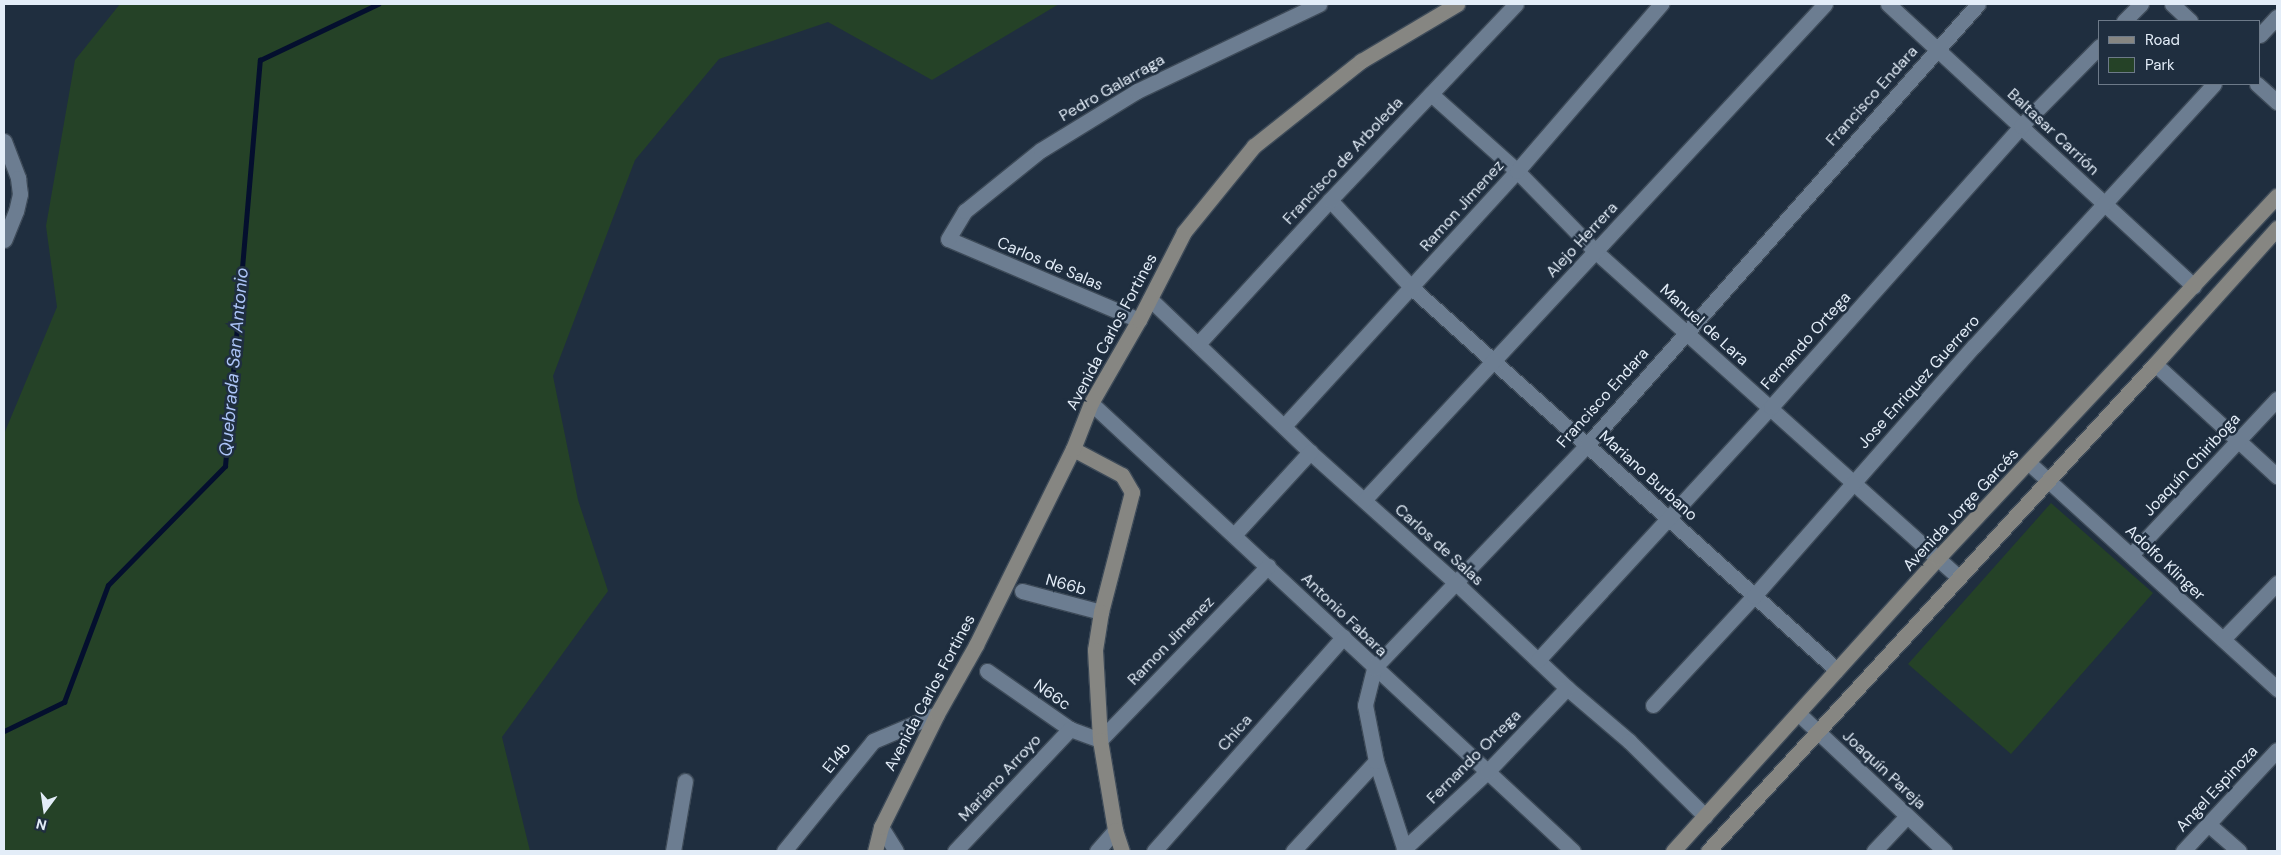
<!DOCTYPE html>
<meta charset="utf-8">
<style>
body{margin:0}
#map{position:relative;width:2281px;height:855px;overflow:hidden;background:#1f2e3f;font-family:"DM Sans",sans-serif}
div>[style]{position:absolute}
.green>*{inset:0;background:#254227}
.stream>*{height:5px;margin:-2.5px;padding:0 2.5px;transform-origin:2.5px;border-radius:2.5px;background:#040f2e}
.roads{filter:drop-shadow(1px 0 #3d4a58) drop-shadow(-1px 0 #3d4a58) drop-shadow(0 1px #3d4a58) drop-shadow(0 -1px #3d4a58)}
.street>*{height:15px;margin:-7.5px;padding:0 7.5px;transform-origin:7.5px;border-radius:7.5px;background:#6c7d91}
.secondary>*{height:15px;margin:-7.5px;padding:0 7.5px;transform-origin:7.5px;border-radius:7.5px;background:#868682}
span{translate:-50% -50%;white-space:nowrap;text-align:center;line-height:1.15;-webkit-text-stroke:5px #1f2e3f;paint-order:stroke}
.street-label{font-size:16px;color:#e3edf8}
.water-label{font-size:18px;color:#adc5f8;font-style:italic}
.frame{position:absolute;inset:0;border:5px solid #e3edf8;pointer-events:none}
.legend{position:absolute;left:2098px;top:20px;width:162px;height:65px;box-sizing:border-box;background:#1f2e3f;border:1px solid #6d7a89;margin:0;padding:6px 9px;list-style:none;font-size:15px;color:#e3edf8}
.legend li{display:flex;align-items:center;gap:10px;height:25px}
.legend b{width:25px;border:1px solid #6d7a89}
.north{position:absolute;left:20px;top:785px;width:50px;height:50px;-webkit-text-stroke:4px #1f2e3f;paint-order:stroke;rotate:194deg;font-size:14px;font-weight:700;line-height:20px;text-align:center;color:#e3edf8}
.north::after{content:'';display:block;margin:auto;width:18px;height:22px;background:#e3edf8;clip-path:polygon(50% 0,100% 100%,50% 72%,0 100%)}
</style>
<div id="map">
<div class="green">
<div style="clip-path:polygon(120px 4px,1059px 4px,932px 80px,828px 22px,719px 59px,635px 160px,553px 376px,578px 500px,608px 591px,502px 737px,530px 851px,4px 851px,4px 434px,57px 307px,46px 226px,75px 60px)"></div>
<div style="clip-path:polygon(2051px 503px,2153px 593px,2011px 754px,1908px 664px)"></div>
</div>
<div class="stream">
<div style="left:4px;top:731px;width:67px;rotate:-25.8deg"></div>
<div style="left:64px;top:702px;width:125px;rotate:-69.4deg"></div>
<div style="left:108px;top:585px;width:167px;rotate:-45.5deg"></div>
<div style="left:225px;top:466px;width:408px;rotate:-85.1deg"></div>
<div style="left:260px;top:60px;width:131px;rotate:-25.4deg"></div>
</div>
<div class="roads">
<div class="street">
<div style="left:1888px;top:4px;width:416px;rotate:42.7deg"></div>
<div style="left:2172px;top:4px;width:25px;rotate:43deg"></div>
<div style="left:2124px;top:21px;width:24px;rotate:-45deg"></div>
<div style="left:2260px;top:35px;width:25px;rotate:-47deg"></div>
<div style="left:2257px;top:84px;width:27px;rotate:42deg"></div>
<div style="left:1431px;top:94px;width:115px;rotate:41.8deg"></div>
<div style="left:1517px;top:171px;width:112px;rotate:45.7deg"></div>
<div style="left:1595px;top:251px;width:488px;rotate:41.9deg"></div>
<div style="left:4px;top:141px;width:40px;rotate:69deg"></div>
<div style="left:18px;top:178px;width:16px;rotate:83deg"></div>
<div style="left:20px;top:194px;width:17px;rotate:103deg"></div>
<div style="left:16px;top:211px;width:31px;rotate:112deg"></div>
<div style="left:1330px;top:200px;width:120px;rotate:47deg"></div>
<div style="left:1412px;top:288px;width:571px;rotate:41.95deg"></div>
<div style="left:1150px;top:299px;width:221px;rotate:43.7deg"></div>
<div style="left:1310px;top:452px;width:195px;rotate:41.9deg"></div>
<div style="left:1455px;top:582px;width:154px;rotate:43.4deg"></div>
<div style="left:1567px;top:688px;width:82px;rotate:40.5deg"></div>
<div style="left:1629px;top:741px;width:107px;rotate:44.6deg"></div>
<div style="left:1139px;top:320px;width:207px;rotate:-157deg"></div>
<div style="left:948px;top:239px;width:33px;rotate:-59deg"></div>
<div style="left:965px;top:211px;width:97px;rotate:-38.8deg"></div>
<div style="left:1041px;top:150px;width:113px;rotate:-31.6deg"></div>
<div style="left:1137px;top:91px;width:202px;rotate:-25.5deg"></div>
<div style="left:1198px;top:344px;width:195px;rotate:-47.5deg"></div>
<div style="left:1330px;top:200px;width:270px;rotate:-46.5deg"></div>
<div style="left:2155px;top:364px;width:166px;rotate:42.6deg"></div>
<div style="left:1091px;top:403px;width:658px;rotate:42.91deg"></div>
<div style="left:1284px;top:426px;width:345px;rotate:-47.6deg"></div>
<div style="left:1517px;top:171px;width:221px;rotate:-49.2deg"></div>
<div style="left:2029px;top:463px;width:336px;rotate:42.3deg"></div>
<div style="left:1364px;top:500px;width:677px;rotate:-47.09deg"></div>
<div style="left:1234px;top:535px;width:113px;rotate:-47.5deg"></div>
<div style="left:2131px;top:555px;width:214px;rotate:-46.9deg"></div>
<div style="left:1022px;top:591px;width:82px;rotate:14.9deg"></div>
<div style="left:2223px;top:639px;width:78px;rotate:-46deg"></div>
<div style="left:1538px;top:660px;width:344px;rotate:-47.4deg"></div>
<div style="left:1771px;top:407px;width:376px;rotate:-48.3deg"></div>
<div style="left:2021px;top:126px;width:112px;rotate:-45.4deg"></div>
<div style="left:987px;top:671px;width:101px;rotate:34.9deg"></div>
<div style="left:1070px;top:729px;width:32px;rotate:20deg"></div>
<div style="left:1100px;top:740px;width:242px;rotate:-46deg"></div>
<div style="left:1653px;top:705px;width:149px;rotate:-47.2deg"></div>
<div style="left:1754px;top:596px;width:333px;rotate:-48.7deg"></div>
<div style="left:1974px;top:346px;width:355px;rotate:-47.5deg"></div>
<div style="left:1799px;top:714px;width:200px;rotate:43.2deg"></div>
<div style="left:2208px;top:824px;width:41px;rotate:41.1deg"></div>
<div style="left:881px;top:827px;width:28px;rotate:58deg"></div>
<div style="left:673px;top:851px;width:71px;rotate:-80.3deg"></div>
<div style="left:784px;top:851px;width:141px;rotate:-51deg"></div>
<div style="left:873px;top:741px;width:69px;rotate:-22.9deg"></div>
<div style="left:955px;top:851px;width:168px;rotate:-46.7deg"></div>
<div style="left:1097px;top:851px;width:28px;rotate:-49deg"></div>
<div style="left:1154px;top:851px;width:286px;rotate:-48.5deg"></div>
<div style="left:1293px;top:851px;width:122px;rotate:-47.3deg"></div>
<div style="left:1405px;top:851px;width:95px;rotate:-107.9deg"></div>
<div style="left:1376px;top:761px;width:57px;rotate:-101.1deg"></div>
<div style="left:1365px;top:705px;width:38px;rotate:-76deg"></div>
<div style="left:1374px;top:668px;width:308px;rotate:-46.3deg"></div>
<div style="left:1587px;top:445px;width:589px;rotate:-48.44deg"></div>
<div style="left:1406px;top:851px;width:3px;rotate:-135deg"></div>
<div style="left:1404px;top:849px;width:113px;rotate:-42.9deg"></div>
<div style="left:1487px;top:772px;width:116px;rotate:-46.4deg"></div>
<div style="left:1874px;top:851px;width:48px;rotate:-46.7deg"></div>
<div style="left:2183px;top:851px;width:138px;rotate:-47.1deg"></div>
</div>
<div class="secondary">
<div style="left:1073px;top:449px;width:55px;rotate:28deg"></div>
<div style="left:1122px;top:475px;width:20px;rotate:60deg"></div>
<div style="left:1132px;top:492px;width:124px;rotate:104.5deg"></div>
<div style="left:1101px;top:612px;width:38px;rotate:99deg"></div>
<div style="left:1095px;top:650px;width:90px;rotate:86.8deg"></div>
<div style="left:1100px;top:740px;width:91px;rotate:80.5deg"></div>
<div style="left:1115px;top:830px;width:22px;rotate:72deg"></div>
<div style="left:875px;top:851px;width:25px;rotate:-76deg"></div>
<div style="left:881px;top:827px;width:126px;rotate:-63.6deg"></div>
<div style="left:937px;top:714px;width:79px;rotate:-60.5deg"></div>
<div style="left:976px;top:645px;width:219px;rotate:-63.7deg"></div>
<div style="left:1073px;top:449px;width:49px;rotate:-68.6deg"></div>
<div style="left:1091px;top:403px;width:96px;rotate:-60deg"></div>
<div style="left:1139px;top:320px;width:99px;rotate:-62.9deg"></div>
<div style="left:1184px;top:232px;width:111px;rotate:-50.9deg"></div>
<div style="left:1254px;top:146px;width:137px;rotate:-38.5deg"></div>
<div style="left:1361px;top:61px;width:112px;rotate:-30.7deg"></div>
<div style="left:1673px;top:851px;width:395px;rotate:-47.9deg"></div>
<div style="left:1938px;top:558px;width:496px;rotate:-46.9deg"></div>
<div style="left:1708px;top:851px;width:661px;rotate:-47.45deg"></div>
<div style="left:2155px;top:364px;width:183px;rotate:-48.1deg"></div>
</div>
</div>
<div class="street-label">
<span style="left:1112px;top:88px;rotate:-30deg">Pedro Galarraga</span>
<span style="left:1872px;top:96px;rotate:-48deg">Francisco Endara</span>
<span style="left:2053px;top:132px;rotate:43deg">Baltasar Carrión</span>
<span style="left:1343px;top:161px;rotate:-47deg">Francisco de Arboleda</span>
<span style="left:1462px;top:206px;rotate:-48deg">Ramon Jimenez</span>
<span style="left:1582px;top:240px;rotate:-47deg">Alejo Herrera</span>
<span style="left:1050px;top:264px;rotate:23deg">Carlos de Salas</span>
<span style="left:1704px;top:325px;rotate:42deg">Manuel de Lara</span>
<span style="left:1112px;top:332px;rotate:-62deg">Avenida Carlos Fortines</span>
<span style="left:1806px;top:341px;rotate:-48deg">Fernando Ortega</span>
<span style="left:1919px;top:382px;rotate:-48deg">Jose Enriquez Guerrero</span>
<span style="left:1603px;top:398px;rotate:-48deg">Francisco Endara</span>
<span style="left:2192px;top:465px;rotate:-47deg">Joaquín Chiriboga</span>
<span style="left:1648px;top:476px;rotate:42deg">Mariano Burbano</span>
<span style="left:1961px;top:510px;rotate:-47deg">Avenida Jorge Garcés</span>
<span style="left:1439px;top:545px;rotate:42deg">Carlos de Salas</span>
<span style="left:2165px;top:563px;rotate:43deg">Adolfo Klinger</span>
<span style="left:1066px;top:585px;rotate:15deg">N66b</span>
<span style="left:1344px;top:615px;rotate:44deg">Antonio Fabara</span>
<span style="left:1171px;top:641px;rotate:-46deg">Ramon Jimenez</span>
<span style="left:930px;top:693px;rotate:-62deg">Avenida Carlos Fortines</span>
<span style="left:1052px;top:695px;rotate:35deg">N66c</span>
<span style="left:1235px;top:733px;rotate:-49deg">Chica</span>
<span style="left:1474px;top:757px;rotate:-45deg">Fernando Ortega</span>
<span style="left:837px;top:758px;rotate:-51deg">E14b</span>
<span style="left:1884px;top:770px;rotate:43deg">Joaquín Pareja</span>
<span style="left:1000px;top:778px;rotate:-47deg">Mariano Arroyo</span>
<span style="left:2217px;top:789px;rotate:-47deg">Angel Espinoza</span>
</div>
<div class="water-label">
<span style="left:234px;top:362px;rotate:-85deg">Quebrada San Antonio</span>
</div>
<div class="frame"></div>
<ul class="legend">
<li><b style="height:6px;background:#868682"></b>Road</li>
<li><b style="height:14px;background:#254227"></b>Park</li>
</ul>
<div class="north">N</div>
</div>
